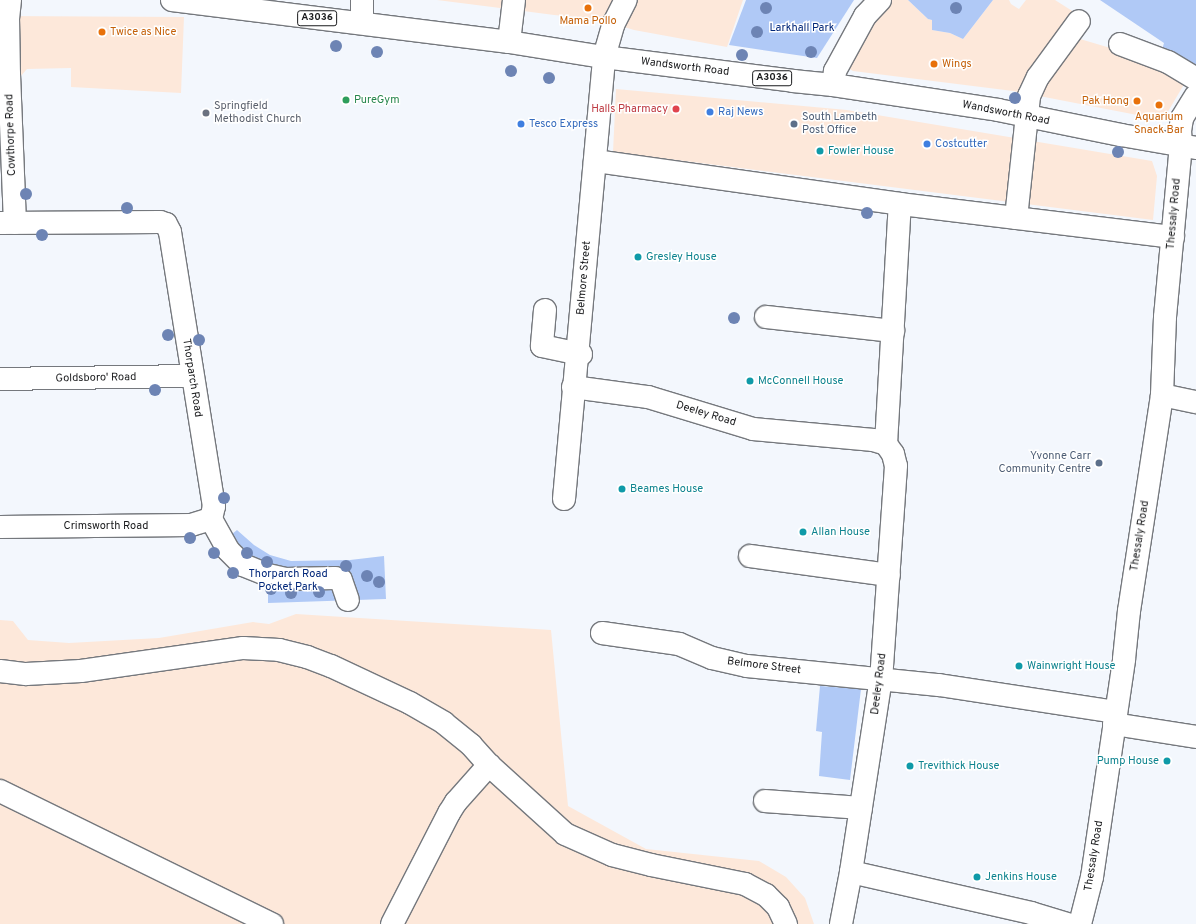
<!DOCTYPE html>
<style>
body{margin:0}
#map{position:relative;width:1196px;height:924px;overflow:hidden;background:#f3f7fd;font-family:Overpass,sans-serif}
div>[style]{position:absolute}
.commercial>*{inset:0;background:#fde8da}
.green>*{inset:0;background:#b0c9f6}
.roads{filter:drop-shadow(1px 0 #75787d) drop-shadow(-1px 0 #75787d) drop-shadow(0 1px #75787d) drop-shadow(0 -1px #75787d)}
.minor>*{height:22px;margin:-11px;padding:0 11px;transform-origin:11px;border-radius:11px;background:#fff}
.major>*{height:22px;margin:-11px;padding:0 11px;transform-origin:11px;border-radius:11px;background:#fff}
.trees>*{width:12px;height:12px;margin:-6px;border-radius:50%;background:#6d84b4}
.dots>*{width:11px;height:11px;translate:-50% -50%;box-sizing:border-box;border:2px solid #fff;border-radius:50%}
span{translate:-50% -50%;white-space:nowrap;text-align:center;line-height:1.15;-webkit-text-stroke:3px #fff;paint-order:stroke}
.shield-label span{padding:1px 3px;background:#fff;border:1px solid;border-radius:3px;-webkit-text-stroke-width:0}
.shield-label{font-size:10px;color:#191a1c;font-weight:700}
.food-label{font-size:11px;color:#c56008}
.left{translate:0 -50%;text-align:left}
.right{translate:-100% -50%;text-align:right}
.park-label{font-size:11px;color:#002679}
.street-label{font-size:11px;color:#191a1c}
.leisure-label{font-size:11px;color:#27864d}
.worship-label{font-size:11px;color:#5b616d}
.health-label{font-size:11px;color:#be3a42}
.shop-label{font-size:11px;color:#366cbe}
.service-label{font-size:11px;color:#4e5e75}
.culture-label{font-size:11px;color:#0d838f}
</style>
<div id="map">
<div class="commercial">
<div style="clip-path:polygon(437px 0,743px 0,727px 47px,634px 30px,598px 19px,554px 15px)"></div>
<div style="clip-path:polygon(891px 0,908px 0,928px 19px,932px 20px,932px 30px,950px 33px,963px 39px,993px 0,1009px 0,1011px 4px,1019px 9px,1026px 0,1055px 0,1077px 14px,1070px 36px,1181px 69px,1186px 81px,1163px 120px,1013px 91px,853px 71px,846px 67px,879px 9px)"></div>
<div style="clip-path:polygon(0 16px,184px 17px,181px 93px,71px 87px,71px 68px,27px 69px,13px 85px)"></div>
<div style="clip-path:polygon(616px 89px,847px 110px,1152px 161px,1157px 176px,1153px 220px,613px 152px)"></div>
<div style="clip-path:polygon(296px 614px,551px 630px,568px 806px,646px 849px,759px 861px,786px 877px,805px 898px,814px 924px,0 924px,0 620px,13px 621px,28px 640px,69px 643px,159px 638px,253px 622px,269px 624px)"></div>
</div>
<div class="green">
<div style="clip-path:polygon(746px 0,854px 0,817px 58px,729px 45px)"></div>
<div style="clip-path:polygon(908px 0,993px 0,963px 39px,950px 33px,932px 30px,932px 20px,928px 19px)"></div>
<div style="clip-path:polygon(1100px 0,1196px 0,1196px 68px,1162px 50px,1164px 43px)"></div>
<div style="clip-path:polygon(237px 530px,254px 545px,270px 555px,291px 561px,350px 560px,384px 556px,386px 599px,268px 603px,268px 585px,216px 547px)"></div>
<div style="clip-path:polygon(820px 686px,861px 689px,850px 780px,819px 776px,822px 732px,816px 731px)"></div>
</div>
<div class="roads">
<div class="minor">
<div style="left:10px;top:0;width:18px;rotate:96deg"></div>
<div style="left:8px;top:18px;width:56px;rotate:89deg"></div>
<div style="left:9px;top:74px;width:149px;rotate:87.7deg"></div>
<div style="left:362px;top:0;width:23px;rotate:90deg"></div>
<div style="left:509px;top:42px;width:42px;rotate:-83.2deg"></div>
<div style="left:1120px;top:44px;width:51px;rotate:20.6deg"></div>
<div style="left:1168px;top:62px;width:33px;rotate:31deg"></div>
<div style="left:833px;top:85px;width:14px;rotate:-82deg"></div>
<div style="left:835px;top:71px;width:63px;rotate:-61.4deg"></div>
<div style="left:865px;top:16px;width:22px;rotate:-47deg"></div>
<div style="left:595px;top:161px;width:308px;rotate:8deg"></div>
<div style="left:900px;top:204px;width:275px;rotate:6.9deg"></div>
<div style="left:1016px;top:218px;width:123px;rotate:-83.9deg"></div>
<div style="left:1029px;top:96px;width:21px;rotate:-65deg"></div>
<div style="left:1038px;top:77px;width:69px;rotate:-53.8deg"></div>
<div style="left:0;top:223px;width:160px;rotate:-0.4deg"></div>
<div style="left:160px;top:222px;width:6px;rotate:18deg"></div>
<div style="left:166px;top:224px;width:9px;rotate:63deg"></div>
<div style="left:170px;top:232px;width:278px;rotate:80.9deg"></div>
<div style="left:214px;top:506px;width:13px;rotate:103deg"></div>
<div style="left:211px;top:519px;width:35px;rotate:61deg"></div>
<div style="left:228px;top:550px;width:21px;rotate:45deg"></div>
<div style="left:243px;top:565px;width:27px;rotate:22deg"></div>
<div style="left:268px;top:575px;width:17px;rotate:13deg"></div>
<div style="left:285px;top:579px;width:50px;rotate:-1.1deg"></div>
<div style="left:335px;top:578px;width:6px;rotate:18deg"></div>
<div style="left:341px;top:580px;width:21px;rotate:71deg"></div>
<div style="left:545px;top:310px;width:36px;rotate:95deg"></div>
<div style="left:542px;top:346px;width:40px;rotate:12deg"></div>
<div style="left:766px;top:317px;width:128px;rotate:6.3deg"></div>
<div style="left:0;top:379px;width:192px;rotate:-0.9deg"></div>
<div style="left:573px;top:387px;width:76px;rotate:7.6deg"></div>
<div style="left:648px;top:397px;width:110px;rotate:16.9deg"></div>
<div style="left:753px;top:429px;width:121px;rotate:5.2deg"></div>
<div style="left:873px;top:440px;width:14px;rotate:17deg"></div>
<div style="left:886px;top:444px;width:12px;rotate:55deg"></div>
<div style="left:893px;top:454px;width:12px;rotate:76deg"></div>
<div style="left:896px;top:466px;width:213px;rotate:94deg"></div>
<div style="left:881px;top:678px;width:196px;rotate:98.8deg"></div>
<div style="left:851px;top:872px;width:53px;rotate:100.9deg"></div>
<div style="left:1162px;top:395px;width:35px;rotate:12deg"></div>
<div style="left:886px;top:444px;width:240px;rotate:-86.7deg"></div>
<div style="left:564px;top:499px;width:444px;rotate:-84.8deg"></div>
<div style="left:604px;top:57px;width:33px;rotate:-74deg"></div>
<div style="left:613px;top:25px;width:28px;rotate:-63deg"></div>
<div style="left:0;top:527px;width:191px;rotate:-0.6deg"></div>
<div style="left:191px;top:525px;width:21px;rotate:-17deg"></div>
<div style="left:750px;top:556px;width:140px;rotate:7.8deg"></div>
<div style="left:602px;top:633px;width:78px;rotate:8.1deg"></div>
<div style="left:679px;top:644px;width:36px;rotate:23deg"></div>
<div style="left:712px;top:658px;width:36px;rotate:13deg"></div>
<div style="left:747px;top:666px;width:193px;rotate:5.7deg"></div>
<div style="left:939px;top:685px;width:178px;rotate:8.7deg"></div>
<div style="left:0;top:671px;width:26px;rotate:7deg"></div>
<div style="left:26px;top:674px;width:55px;rotate:-3.1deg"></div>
<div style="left:81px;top:671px;width:164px;rotate:-8.1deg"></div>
<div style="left:243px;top:648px;width:36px;rotate:3deg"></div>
<div style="left:279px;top:650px;width:29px;rotate:14deg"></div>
<div style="left:307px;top:657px;width:26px;rotate:21deg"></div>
<div style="left:331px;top:666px;width:87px;rotate:25.1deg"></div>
<div style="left:410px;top:703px;width:39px;rotate:30deg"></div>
<div style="left:444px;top:723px;width:35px;rotate:39deg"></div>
<div style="left:471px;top:745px;width:27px;rotate:48deg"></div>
<div style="left:489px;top:765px;width:103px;rotate:42.2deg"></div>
<div style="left:565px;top:834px;width:51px;rotate:24.1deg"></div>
<div style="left:612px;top:855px;width:40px;rotate:14.4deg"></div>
<div style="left:651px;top:865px;width:96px;rotate:11.4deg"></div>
<div style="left:745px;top:884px;width:24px;rotate:28deg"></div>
<div style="left:766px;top:895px;width:17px;rotate:45deg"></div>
<div style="left:778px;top:907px;width:19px;rotate:65deg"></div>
<div style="left:1114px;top:724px;width:83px;rotate:9deg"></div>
<div style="left:0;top:791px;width:303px;rotate:26.1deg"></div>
<div style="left:765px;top:801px;width:96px;rotate:4.2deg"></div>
<div style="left:851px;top:872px;width:185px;rotate:12.8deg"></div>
<div style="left:1031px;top:913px;width:38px;rotate:17deg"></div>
<div style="left:392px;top:924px;width:125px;rotate:-62.8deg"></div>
<div style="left:449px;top:813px;width:13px;rotate:-58deg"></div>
<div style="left:456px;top:802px;width:50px;rotate:-48.3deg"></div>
<div style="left:1080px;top:924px;width:49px;rotate:-75.7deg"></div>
<div style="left:1092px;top:877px;width:220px;rotate:-81.6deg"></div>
<div style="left:1124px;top:659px;width:48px;rotate:-84.1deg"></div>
<div style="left:1129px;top:611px;width:219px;rotate:-81.3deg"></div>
<div style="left:1162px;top:395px;width:78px;rotate:-87.8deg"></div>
<div style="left:1165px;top:317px;width:173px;rotate:-84.7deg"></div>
<div style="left:1181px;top:145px;width:14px;rotate:-94deg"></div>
<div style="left:1180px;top:131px;width:13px;rotate:-81deg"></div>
<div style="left:1182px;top:118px;width:26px;rotate:-58deg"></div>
</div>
<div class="major">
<div style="left:172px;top:0;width:340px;rotate:7.1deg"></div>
<div style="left:509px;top:42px;width:96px;rotate:9deg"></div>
<div style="left:604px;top:57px;width:191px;rotate:7.2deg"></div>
<div style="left:793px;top:81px;width:40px;rotate:5.7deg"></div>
<div style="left:833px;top:85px;width:167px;rotate:8.6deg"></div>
<div style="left:998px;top:110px;width:126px;rotate:11.5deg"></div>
<div style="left:1121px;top:135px;width:76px;rotate:9.8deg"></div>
</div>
</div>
<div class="trees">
<div style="left:766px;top:8px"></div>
<div style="left:956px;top:8px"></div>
<div style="left:757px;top:32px"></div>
<div style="left:336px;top:46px"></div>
<div style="left:377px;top:52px"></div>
<div style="left:811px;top:52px"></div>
<div style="left:742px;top:55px"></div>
<div style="left:511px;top:71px"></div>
<div style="left:549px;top:78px"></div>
<div style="left:1015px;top:98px"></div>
<div style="left:1118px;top:152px"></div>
<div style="left:26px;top:194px"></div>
<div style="left:127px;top:208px"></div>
<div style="left:867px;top:213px"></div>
<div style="left:42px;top:235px"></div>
<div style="left:734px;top:318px"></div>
<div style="left:168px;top:335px"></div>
<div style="left:199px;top:340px"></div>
<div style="left:155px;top:390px"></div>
<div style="left:224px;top:498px"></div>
<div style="left:190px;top:538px"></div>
<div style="left:214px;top:553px"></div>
<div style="left:247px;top:553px"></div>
<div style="left:267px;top:562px"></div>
<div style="left:346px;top:566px"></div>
<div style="left:233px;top:573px"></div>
<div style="left:367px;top:576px"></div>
<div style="left:379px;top:582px"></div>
<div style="left:271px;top:589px"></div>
<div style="left:319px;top:592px"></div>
<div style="left:291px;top:593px"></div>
</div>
<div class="dots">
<div style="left:588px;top:8px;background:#e8710a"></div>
<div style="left:102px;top:32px;background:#e8710a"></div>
<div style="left:934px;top:64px;background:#e8710a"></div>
<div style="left:346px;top:100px;background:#2e9e5b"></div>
<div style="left:1137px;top:101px;background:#e8710a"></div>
<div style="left:1159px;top:105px;background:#e8710a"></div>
<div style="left:676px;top:109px;background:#e0444e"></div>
<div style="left:710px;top:112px;background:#3f7fe0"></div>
<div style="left:206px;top:113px;background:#6b7280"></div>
<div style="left:521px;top:124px;background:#3f7fe0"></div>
<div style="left:794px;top:124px;background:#5c6f8a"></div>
<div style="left:927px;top:144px;background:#3f7fe0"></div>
<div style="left:820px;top:151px;background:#0f9aa8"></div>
<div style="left:638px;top:257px;background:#0f9aa8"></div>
<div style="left:750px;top:381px;background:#0f9aa8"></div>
<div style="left:1099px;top:463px;background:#5c6f8a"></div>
<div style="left:622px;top:489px;background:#0f9aa8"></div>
<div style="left:803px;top:532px;background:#0f9aa8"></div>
<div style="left:1019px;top:666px;background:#0f9aa8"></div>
<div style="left:1167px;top:761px;background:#0f9aa8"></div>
<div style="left:910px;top:766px;background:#0f9aa8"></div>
<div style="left:977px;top:877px;background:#0f9aa8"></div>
</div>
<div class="shield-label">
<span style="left:317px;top:18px">A3036</span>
<span style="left:772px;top:78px">A3036</span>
</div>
<div class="food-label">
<span style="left:588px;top:21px">Mama Pollo</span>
<span class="left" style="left:110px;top:32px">Twice as Nice</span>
<span class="left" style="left:942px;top:64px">Wings</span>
<span class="right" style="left:1129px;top:101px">Pak Hong</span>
<span style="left:1159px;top:124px">Aquarium<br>Snack Bar</span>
</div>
<div class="park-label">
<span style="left:802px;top:28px">Larkhall Park</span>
<span style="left:288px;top:581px">Thorparch Road<br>Pocket Park</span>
</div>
<div class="street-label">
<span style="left:685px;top:67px;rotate:7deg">Wandsworth Road</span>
<span style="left:1006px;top:113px;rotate:11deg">Wandsworth Road</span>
<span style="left:11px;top:135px;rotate:-92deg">Cowthorpe Road</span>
<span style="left:1174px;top:214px;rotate:-85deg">Thessaly Road</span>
<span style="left:584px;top:278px;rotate:-85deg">Belmore Street</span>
<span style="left:96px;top:378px;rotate:-1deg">Goldsboro' Road</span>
<span style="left:192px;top:378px;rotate:81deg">Thorparch Road</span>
<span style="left:706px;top:414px;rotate:17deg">Deeley Road</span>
<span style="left:106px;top:526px">Crimsworth Road</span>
<span style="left:1140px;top:536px;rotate:-81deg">Thessaly Road</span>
<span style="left:764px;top:666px;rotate:7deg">Belmore Street</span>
<span style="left:879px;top:684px;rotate:-83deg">Deeley Road</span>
<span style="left:1094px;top:856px;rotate:-81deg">Thessaly Road</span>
</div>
<div class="leisure-label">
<span class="left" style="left:354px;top:100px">PureGym</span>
</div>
<div class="worship-label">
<span class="left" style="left:214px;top:113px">Springfield<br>Methodist Church</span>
</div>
<div class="health-label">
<span class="right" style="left:668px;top:109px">Halls Pharmacy</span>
</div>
<div class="shop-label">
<span class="left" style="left:718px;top:112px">Raj News</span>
<span class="left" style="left:529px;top:124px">Tesco Express</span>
<span class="left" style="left:935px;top:144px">Costcutter</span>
</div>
<div class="service-label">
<span class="left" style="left:802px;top:124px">South Lambeth<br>Post Office</span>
<span class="right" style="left:1091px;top:463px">Yvonne Carr<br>Community Centre</span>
</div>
<div class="culture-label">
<span class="left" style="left:828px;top:151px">Fowler House</span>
<span class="left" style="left:646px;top:257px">Gresley House</span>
<span class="left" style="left:758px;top:381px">McConnell House</span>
<span class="left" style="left:630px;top:489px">Beames House</span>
<span class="left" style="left:811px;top:532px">Allan House</span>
<span class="left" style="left:1027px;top:666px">Wainwright House</span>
<span class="right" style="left:1159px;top:761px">Pump House</span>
<span class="left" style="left:918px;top:766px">Trevithick House</span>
<span class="left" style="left:985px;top:877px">Jenkins House</span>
</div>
</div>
